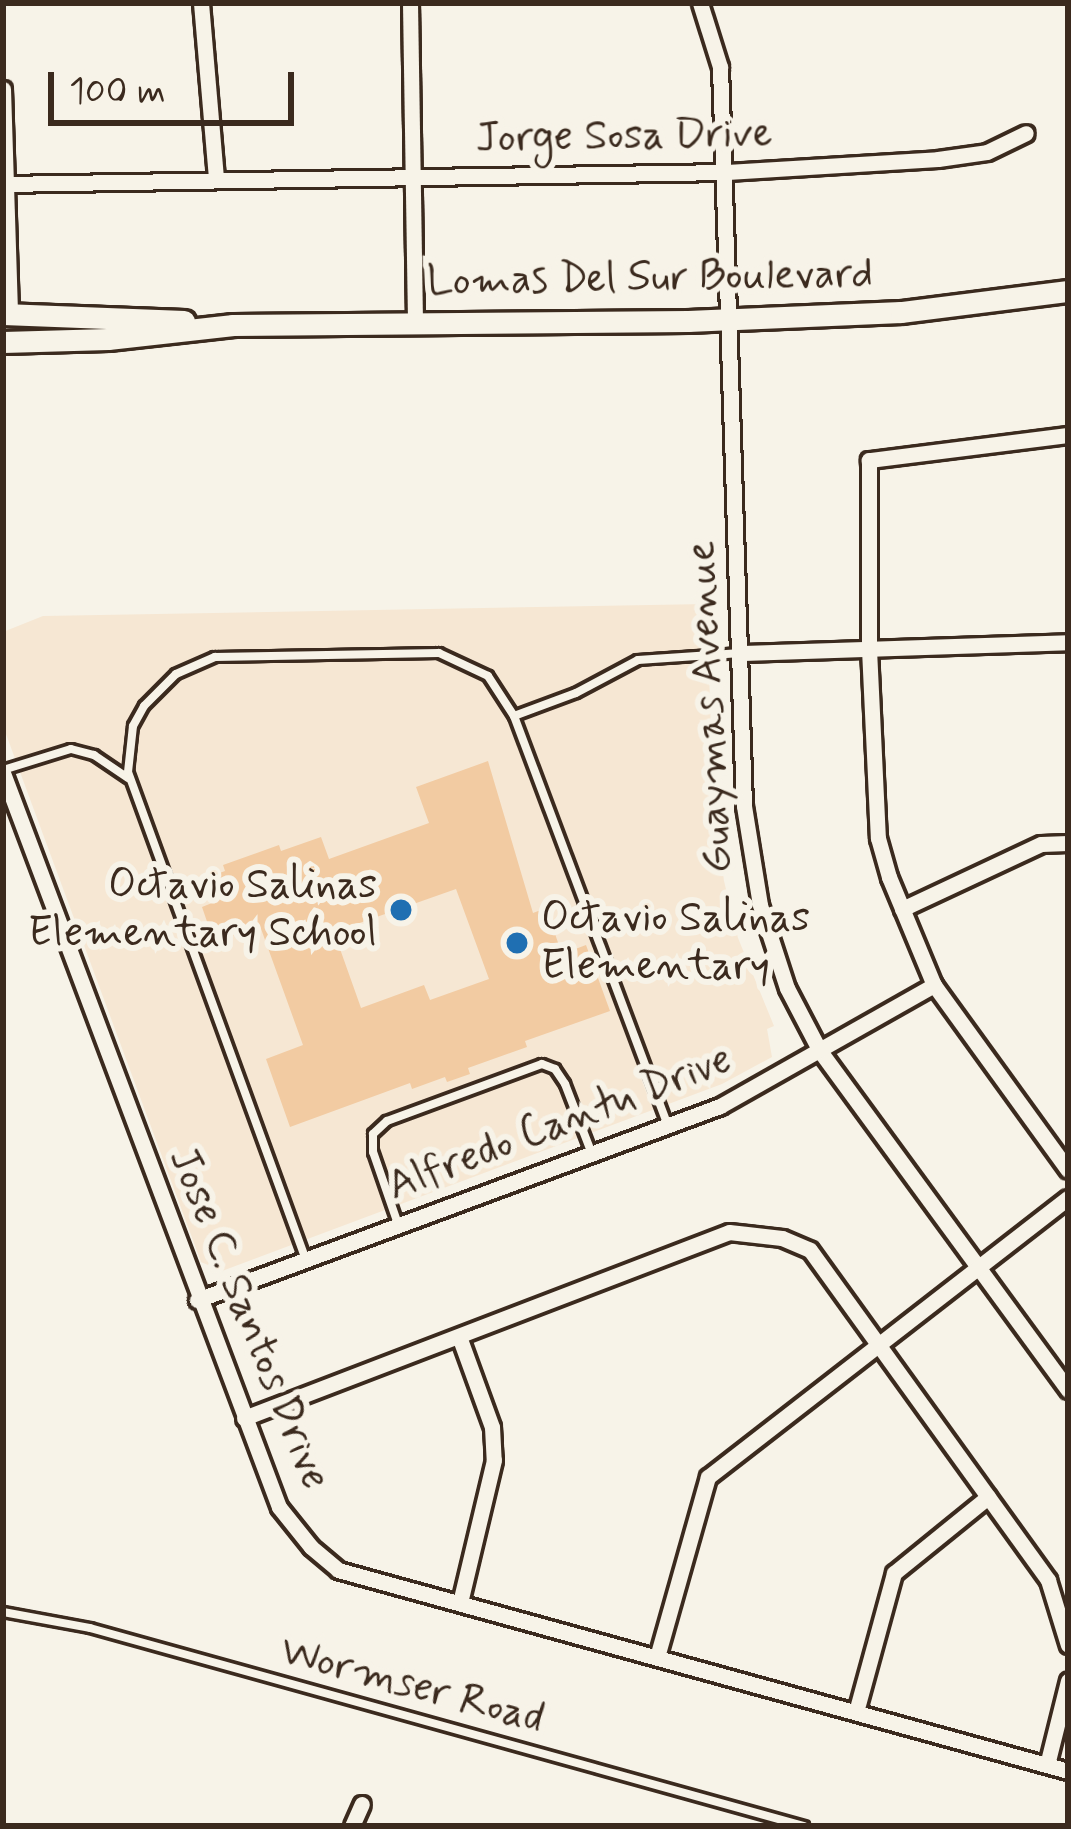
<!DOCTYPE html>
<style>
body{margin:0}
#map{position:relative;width:1071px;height:1829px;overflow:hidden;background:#f7f3e8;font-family:Mynerve,sans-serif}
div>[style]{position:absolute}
.built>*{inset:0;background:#f6e7d3}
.building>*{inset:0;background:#f2cba2}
.roads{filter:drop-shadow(3px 0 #3b2a1e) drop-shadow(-3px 0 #3b2a1e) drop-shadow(0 3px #3b2a1e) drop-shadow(0 -3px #3b2a1e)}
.lane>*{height:8px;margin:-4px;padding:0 4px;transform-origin:4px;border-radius:4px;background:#f7f3e8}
.street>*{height:15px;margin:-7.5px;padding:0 7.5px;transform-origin:7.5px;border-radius:7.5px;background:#f7f3e8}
.secondary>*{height:21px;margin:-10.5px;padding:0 10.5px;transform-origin:10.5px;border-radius:10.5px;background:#f7f3e8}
.dots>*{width:33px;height:33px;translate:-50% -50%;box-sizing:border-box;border:6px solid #f7f3e8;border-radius:50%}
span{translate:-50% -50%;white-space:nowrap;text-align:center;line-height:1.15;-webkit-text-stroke:12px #f7f3e8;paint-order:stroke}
.street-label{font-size:42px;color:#3b2a1e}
.poi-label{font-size:42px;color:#3b2a1e}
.right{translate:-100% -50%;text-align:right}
.left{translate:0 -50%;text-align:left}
.frame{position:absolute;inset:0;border:6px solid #3b2a1e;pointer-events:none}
.scale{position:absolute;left:48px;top:72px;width:246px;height:54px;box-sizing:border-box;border:6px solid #3b2a1e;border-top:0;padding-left:15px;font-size:36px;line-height:42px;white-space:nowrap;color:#3b2a1e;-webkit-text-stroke:9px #f7f3e8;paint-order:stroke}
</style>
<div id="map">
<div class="built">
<div style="clip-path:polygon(707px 604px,713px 800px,724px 881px,738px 938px,774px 1026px,767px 1029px,772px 1057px,722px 1084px,222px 1271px,201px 1262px,3px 726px,3px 632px,43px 616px)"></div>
</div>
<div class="building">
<div style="clip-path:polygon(evenodd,488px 761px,533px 913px,546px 908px,562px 954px,586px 945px,610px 1011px,525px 1041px,527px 1047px,468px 1068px,470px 1074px,447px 1082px,445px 1077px,412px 1089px,410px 1083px,290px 1127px,266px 1059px,303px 1045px,260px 926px,214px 942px,202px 907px,212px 903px,203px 879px,225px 871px,223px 865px,279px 845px,281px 851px,321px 837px,329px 859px,429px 823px,416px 787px,488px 761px,456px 889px,489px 979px,430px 1000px,424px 985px,361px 1008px,334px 932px,456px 889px)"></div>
</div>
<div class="roads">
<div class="lane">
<div style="left:514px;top:716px;width:436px;rotate:69.4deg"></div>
<div style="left:3px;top:770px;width:71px;rotate:-17.2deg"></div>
<div style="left:71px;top:749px;width:24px;rotate:15deg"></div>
<div style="left:94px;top:755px;width:41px;rotate:34.1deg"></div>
<div style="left:398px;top:1224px;width:76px;rotate:-109.1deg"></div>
<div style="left:373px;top:1152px;width:18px;rotate:-90deg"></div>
<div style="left:373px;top:1134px;width:19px;rotate:-43deg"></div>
<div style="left:387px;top:1121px;width:165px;rotate:-20.2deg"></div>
<div style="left:542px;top:1064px;width:14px;rotate:21deg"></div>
<div style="left:555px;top:1069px;width:18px;rotate:56deg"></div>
<div style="left:565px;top:1084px;width:75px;rotate:68.9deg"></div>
<div style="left:306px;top:1260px;width:519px;rotate:-110.04deg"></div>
<div style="left:128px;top:772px;width:46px;rotate:-83.8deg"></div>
<div style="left:133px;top:726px;width:23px;rotate:-61deg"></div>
<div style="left:144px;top:706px;width:45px;rotate:-45deg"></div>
<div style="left:176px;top:674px;width:43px;rotate:-23.6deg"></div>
<div style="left:215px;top:657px;width:224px;rotate:-1deg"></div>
<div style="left:439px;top:653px;width:54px;rotate:25.1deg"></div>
<div style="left:488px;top:676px;width:48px;rotate:57deg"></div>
<div style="left:514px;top:716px;width:66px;rotate:-20.4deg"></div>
<div style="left:576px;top:693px;width:70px;rotate:-28deg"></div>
<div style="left:638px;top:660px;width:103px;rotate:-3.9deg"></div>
<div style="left:3px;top:1612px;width:88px;rotate:10.4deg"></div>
<div style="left:90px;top:1628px;width:741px;rotate:15.5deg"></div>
</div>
<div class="street">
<div style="left:201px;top:3px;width:176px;rotate:85.1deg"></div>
<div style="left:410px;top:3px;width:321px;rotate:89.1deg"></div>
<div style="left:700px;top:3px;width:67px;rotate:72.6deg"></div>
<div style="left:720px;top:67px;width:739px;rotate:88.14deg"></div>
<div style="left:744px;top:806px;width:100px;rotate:80.8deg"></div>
<div style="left:760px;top:905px;width:87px;rotate:72deg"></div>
<div style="left:787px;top:988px;width:71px;rotate:62.4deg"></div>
<div style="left:820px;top:1051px;width:420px;rotate:53.8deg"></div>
<div style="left:3px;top:89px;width:225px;rotate:88.2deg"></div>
<div style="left:3px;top:184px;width:724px;rotate:-0.95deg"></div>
<div style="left:727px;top:172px;width:211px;rotate:-3.5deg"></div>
<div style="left:938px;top:159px;width:49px;rotate:-8.1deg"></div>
<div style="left:987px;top:152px;width:43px;rotate:-26deg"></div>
<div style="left:1068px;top:435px;width:201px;rotate:172.8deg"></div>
<div style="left:869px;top:460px;width:189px;rotate:90deg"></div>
<div style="left:869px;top:649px;width:189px;rotate:87.3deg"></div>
<div style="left:878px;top:838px;width:41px;rotate:74.2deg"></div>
<div style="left:889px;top:877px;width:117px;rotate:67.4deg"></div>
<div style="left:934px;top:985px;width:228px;rotate:54.1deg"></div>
<div style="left:743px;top:653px;width:325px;rotate:-1.9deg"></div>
<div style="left:3px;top:773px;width:784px;rotate:69.39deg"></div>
<div style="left:279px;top:1507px;width:51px;rotate:51.3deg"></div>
<div style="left:311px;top:1547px;width:35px;rotate:40deg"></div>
<div style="left:338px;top:1570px;width:757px;rotate:15.39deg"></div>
<div style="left:902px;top:909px;width:153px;rotate:-25.1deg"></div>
<div style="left:1041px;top:844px;width:27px;rotate:-2deg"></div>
<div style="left:197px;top:1300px;width:558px;rotate:-20.35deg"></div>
<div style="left:720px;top:1106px;width:246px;rotate:-29.5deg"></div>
<div style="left:460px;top:1339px;width:94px;rotate:70deg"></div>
<div style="left:492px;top:1427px;width:33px;rotate:87deg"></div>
<div style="left:494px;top:1460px;width:147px;rotate:103.4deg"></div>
<div style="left:244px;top:1418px;width:519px;rotate:-20.98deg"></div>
<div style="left:729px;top:1232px;width:53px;rotate:6.5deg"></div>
<div style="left:782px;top:1238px;width:30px;rotate:23deg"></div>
<div style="left:810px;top:1250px;width:407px;rotate:54.2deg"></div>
<div style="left:1048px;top:1580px;width:68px;rotate:72.9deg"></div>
<div style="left:657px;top:1657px;width:187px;rotate:-74.2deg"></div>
<div style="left:708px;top:1477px;width:455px;rotate:-37.8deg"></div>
<div style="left:856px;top:1712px;width:144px;rotate:-74.7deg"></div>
<div style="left:894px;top:1573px;width:121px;rotate:-39deg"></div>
<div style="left:1047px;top:1765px;width:87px;rotate:-76deg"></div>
<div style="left:352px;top:1826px;width:24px;rotate:-66deg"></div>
</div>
<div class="secondary">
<div style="left:3px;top:314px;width:181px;rotate:2.2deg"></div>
<div style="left:3px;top:342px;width:105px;rotate:-1.6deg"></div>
<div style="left:108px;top:339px;width:126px;rotate:-6.4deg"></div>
<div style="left:233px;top:325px;width:455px;rotate:-0.5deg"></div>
<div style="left:688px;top:321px;width:213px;rotate:-2.4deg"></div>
<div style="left:901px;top:312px;width:168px;rotate:-7.2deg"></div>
</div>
</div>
<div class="dots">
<div style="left:401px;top:910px;background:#1f6fb2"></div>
<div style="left:517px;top:943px;background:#1f6fb2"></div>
</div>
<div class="street-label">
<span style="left:624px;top:137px;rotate:-1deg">Jorge Sosa Drive</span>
<span style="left:650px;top:279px;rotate:-1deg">Lomas Del Sur Boulevard</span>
<span style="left:711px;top:707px;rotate:-93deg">Guaymas Avenue</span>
<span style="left:560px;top:1124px;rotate:-21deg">Alfredo Cantu Drive</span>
<span style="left:248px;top:1319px;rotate:68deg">Jose C. Santos Drive</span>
<span style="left:412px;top:1686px;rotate:15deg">Wormser Road</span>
</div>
<div class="poi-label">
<span class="right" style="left:377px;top:910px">Octavio Salinas<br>Elementary School</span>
<span class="left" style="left:541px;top:943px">Octavio Salinas<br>Elementary</span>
</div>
<div class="frame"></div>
<div class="scale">100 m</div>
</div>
